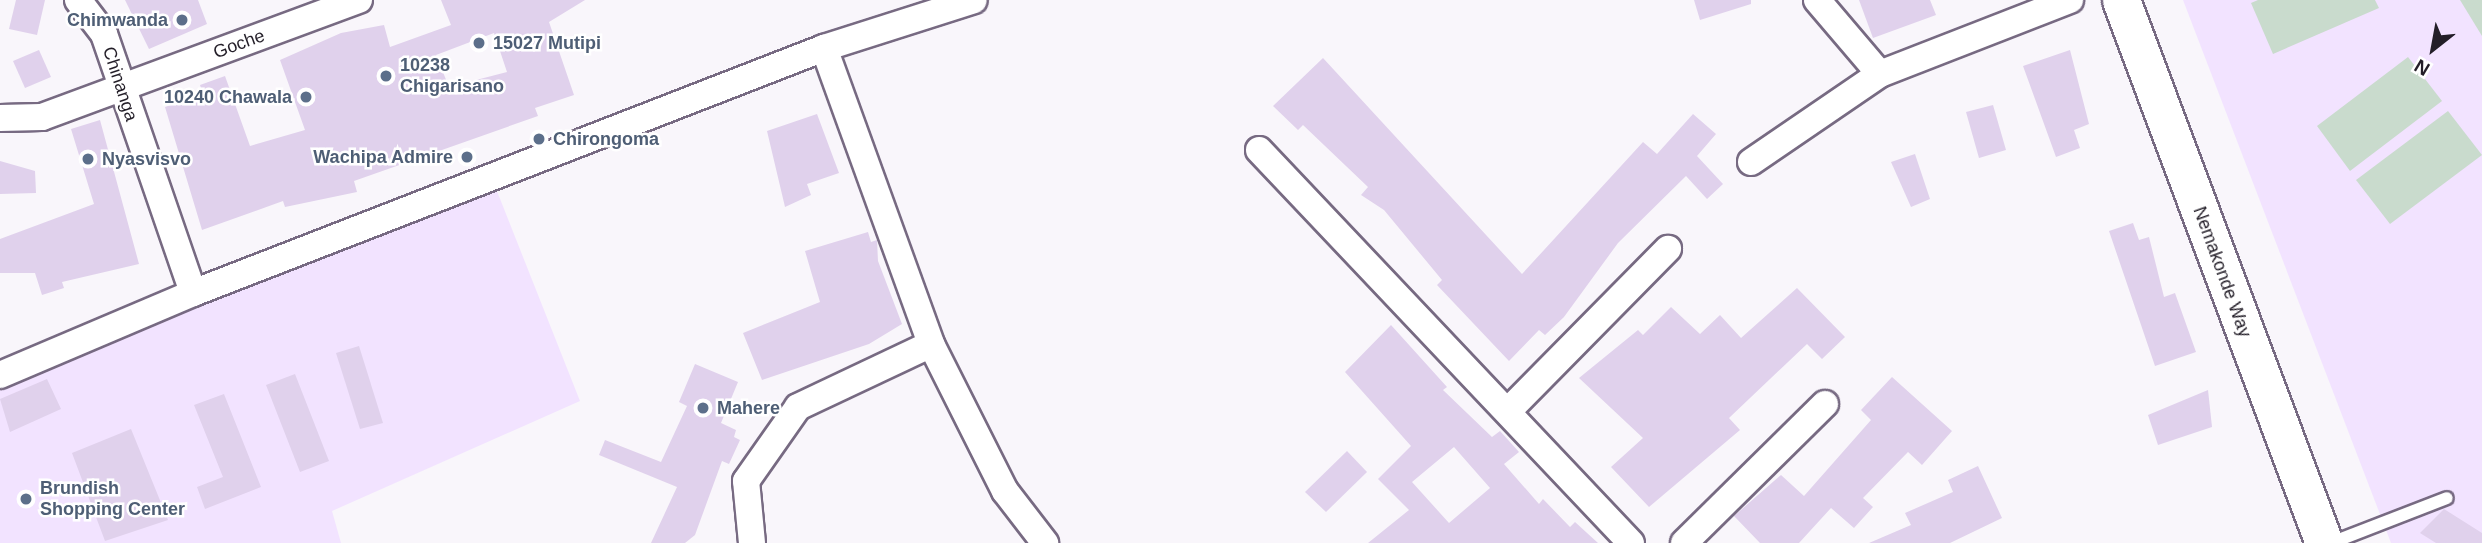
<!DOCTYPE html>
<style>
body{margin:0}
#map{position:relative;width:2482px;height:543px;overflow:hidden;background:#f9f6fb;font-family:Helvetica,sans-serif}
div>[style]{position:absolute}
.built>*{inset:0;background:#f2e3ff}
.green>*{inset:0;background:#c9dbcd}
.building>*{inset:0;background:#e0d1ec}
.roads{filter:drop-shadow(2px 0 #776a82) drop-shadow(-2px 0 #776a82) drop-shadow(0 2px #776a82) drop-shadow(0 -2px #776a82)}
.lane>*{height:12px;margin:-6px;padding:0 6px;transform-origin:6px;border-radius:6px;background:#fff}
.street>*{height:26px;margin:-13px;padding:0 13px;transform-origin:13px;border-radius:13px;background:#fff}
.secondary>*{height:37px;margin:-18.5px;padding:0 18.5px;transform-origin:18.5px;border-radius:18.5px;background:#fff}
.dots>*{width:19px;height:19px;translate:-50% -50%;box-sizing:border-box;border:4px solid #fff;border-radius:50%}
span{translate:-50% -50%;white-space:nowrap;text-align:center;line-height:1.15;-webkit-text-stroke:5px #fff;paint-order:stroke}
.service-label{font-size:18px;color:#4e5e75;font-weight:700}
.right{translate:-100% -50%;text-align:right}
.left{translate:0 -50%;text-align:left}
.street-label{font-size:18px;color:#231e28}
.north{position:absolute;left:2398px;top:14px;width:70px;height:70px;-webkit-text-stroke:5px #fff;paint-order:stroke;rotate:211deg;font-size:19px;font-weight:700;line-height:28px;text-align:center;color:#231e28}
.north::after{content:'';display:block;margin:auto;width:24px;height:32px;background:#231e28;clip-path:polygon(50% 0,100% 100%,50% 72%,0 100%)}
</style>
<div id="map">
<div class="built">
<div style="clip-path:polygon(2183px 0,2482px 0,2482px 543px,2391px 543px)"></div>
<div style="clip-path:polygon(489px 171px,580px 401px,332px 511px,341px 543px,0 543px,0 359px)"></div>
</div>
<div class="green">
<div style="clip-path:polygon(2258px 0,2375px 0,2379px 8px,2273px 54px,2251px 3px)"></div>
<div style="clip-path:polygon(2460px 0,2482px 0,2482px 36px)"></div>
<div style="clip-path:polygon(2408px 57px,2442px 101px,2350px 171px,2317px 126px)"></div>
<div style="clip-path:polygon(2448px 111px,2482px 155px,2390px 224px,2356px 180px)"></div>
</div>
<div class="building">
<div style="clip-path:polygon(16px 0,45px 0,37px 35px,9px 29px)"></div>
<div style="clip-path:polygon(125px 0,198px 0,207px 24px,149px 49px)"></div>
<div style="clip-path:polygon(evenodd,441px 0,585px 0,549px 22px,574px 95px,535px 108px,538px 116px,354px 181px,357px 192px,285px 207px,283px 201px,202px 230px,165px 107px,203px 94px,200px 85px,225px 76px,250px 146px,305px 130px,280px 60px,341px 33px,384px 25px,390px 47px,451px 25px,441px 0,494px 33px,507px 72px,449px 87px,436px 55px,494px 33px)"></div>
<div style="clip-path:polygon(1694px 0,1751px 0,1751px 4px,1700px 20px)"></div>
<div style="clip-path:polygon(1859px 0,1930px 0,1936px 15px,1873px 38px)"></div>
<div style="clip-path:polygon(39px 50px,51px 77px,25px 88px,13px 61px)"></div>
<div style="clip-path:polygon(2070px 50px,2089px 124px,2074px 130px,2080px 148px,2056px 157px,2023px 66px)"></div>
<div style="clip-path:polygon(1323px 58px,1522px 274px,1643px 142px,1657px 154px,1693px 114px,1716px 134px,1697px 156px,1723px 184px,1707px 199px,1686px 176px,1618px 243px,1564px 317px,1545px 335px,1539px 330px,1509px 361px,1437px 285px,1442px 280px,1384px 210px,1361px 195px,1368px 187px,1303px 125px,1298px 130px,1273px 106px)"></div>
<div style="clip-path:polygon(1993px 105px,2006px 150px,1979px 158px,1966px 112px)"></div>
<div style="clip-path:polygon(817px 114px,839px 173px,807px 184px,811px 195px,785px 207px,767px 131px)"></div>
<div style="clip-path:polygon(100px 120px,139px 264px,62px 282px,64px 288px,42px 295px,35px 273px,0 273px,0 239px,94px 204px,71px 129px)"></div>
<div style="clip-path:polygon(1915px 154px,1930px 199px,1911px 207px,1891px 162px)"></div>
<div style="clip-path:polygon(0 161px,35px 171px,36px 193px,0 194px)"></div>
<div style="clip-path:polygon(2133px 223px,2139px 240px,2149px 237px,2164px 297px,2175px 293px,2196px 352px,2155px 366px,2109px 231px)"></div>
<div style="clip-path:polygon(868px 232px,871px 242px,877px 240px,878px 261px,902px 324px,869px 344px,762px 380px,743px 333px,820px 302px,805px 251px)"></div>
<div style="clip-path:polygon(1797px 288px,1845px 337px,1822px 359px,1807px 344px,1729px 418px,1740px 430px,1649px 507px,1611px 467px,1643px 438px,1579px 378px,1638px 330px,1643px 335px,1671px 307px,1700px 334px,1720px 315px,1741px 338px)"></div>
<div style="clip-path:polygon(evenodd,1391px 325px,1447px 387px,1443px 390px,1492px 437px,1500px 431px,1519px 452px,1504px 464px,1539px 504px,1543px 499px,1570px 527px,1575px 522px,1598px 543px,1368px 543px,1409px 510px,1378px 479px,1411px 446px,1345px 372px,1391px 325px,1454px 447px,1490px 488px,1449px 523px,1412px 482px,1454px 447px)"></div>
<div style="clip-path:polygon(359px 346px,383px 423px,360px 429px,336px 353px)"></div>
<div style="clip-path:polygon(695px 364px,738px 382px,721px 423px,736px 430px,734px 437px,740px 440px,729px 464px,722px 461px,695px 535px,685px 543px,651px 543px,677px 487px,599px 455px,605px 440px,661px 462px,687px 406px,679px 402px)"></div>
<div style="clip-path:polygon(295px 374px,329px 461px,300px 472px,266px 385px)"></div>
<div style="clip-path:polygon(1892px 377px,1952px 431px,1922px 465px,1908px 452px,1863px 498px,1873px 507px,1854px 528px,1831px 508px,1799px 543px,1760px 543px,1734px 516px,1781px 475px,1804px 496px,1871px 420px,1861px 410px)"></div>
<div style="clip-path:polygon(47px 379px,61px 409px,10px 432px,0 399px)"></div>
<div style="clip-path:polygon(2208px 390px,2212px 427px,2158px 445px,2148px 415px)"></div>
<div style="clip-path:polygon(224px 394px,261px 487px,205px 509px,197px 487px,223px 477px,194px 405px)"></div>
<div style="clip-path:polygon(131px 429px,168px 520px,105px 541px,72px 453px)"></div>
<div style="clip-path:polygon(1347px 451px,1367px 472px,1326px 512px,1305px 492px)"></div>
<div style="clip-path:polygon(1978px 466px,2002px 518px,1950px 543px,1869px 543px,1911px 525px,1905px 513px,1953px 492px,1948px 480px)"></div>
<div style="clip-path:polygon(2444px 509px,2482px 533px,2482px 543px,2436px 543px,2420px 533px)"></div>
</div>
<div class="roads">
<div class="lane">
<div style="left:2331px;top:543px;width:124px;rotate:-21.2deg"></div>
</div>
<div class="street">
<div style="left:78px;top:0;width:43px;rotate:52.6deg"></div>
<div style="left:104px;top:34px;width:274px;rotate:71deg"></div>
<div style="left:1817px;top:0;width:97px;rotate:49.6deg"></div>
<div style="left:824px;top:48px;width:315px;rotate:70.1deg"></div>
<div style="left:931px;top:344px;width:165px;rotate:63.3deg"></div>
<div style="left:1005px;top:491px;width:66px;rotate:52.4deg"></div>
<div style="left:0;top:118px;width:42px;rotate:-1.4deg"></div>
<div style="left:42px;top:117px;width:338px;rotate:-20.3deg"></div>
<div style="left:1259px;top:150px;width:541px;rotate:46.57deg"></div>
<div style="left:1751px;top:162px;width:156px;rotate:-34.3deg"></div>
<div style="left:1880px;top:74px;width:204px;rotate:-21.3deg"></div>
<div style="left:0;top:375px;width:210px;rotate:-23deg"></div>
<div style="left:193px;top:293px;width:677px;rotate:-21.22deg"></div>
<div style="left:824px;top:48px;width:157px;rotate:-17.7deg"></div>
<div style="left:1508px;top:411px;width:228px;rotate:-45.4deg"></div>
<div style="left:752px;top:543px;width:62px;rotate:-95.5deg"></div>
<div style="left:746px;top:481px;width:90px;rotate:-54.9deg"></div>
<div style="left:798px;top:407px;width:147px;rotate:-25.3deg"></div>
<div style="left:1684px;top:543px;width:198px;rotate:-44.6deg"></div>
</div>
<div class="secondary">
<div style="left:2121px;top:0;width:580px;rotate:69.5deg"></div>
</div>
</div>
<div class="dots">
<div style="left:182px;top:20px;background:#5c6f8a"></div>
<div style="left:479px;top:43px;background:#5c6f8a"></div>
<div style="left:386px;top:76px;background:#5c6f8a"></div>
<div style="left:306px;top:97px;background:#5c6f8a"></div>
<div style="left:539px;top:139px;background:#5c6f8a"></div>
<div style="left:467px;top:157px;background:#5c6f8a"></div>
<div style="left:88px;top:159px;background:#5c6f8a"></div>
<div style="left:703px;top:408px;background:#5c6f8a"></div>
<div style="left:26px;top:499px;background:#5c6f8a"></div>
</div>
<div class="service-label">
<span class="right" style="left:168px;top:20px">Chimwanda</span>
<span class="left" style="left:493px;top:43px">15027 Mutipi</span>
<span class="left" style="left:400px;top:76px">10238<br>Chigarisano</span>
<span class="right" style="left:292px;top:97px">10240 Chawala</span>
<span class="left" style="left:553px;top:139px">Chirongoma</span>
<span class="right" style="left:453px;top:157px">Wachipa Admire</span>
<span class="left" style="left:102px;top:159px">Nyasvisvo</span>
<span class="left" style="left:717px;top:408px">Mahere</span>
<span class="left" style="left:40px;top:499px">Brundish<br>Shopping Center</span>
</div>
<div class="street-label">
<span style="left:239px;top:44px;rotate:-20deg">Goche</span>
<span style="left:120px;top:84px;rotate:72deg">Chinanga</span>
<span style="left:2222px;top:272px;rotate:70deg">Nemakonde Way</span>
</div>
<div class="north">N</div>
</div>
